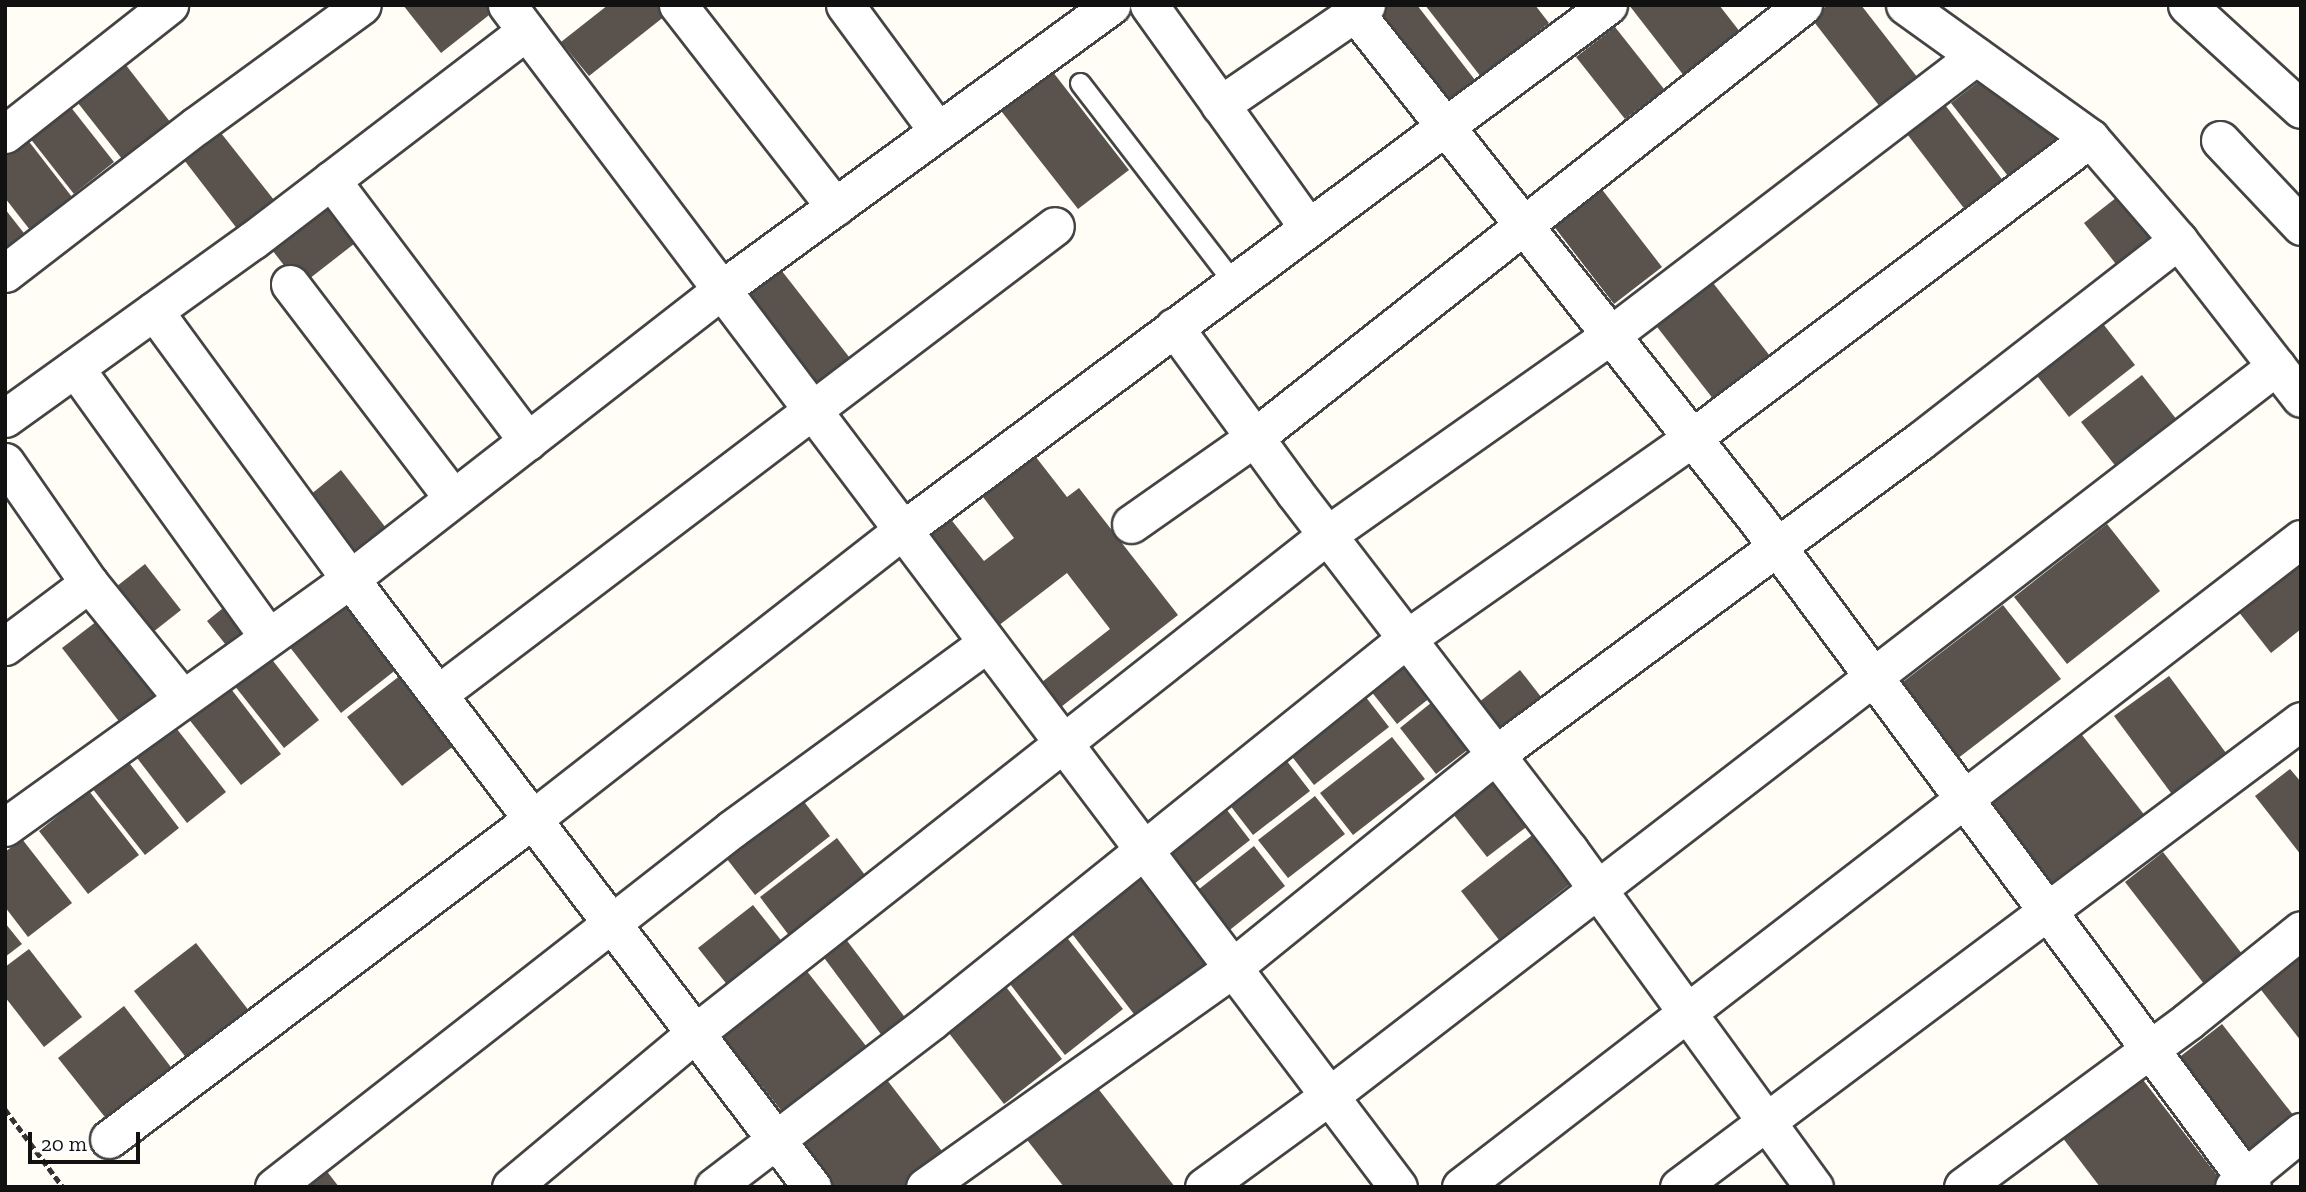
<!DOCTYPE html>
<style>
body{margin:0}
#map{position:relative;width:2306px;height:1192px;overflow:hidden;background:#fffdf5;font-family:"Zilla Slab",serif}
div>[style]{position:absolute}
.building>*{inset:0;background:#5a524d}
.path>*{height:4.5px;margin-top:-2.25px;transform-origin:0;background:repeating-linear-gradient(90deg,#333 0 7px,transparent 0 10.5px)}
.roads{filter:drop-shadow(2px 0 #444) drop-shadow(-2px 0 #444) drop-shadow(0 2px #444) drop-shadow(0 -2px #444)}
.lane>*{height:19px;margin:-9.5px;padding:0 9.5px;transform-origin:9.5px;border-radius:9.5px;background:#fff}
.street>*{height:37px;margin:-18.5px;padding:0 18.5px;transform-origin:18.5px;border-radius:18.5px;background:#fff}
span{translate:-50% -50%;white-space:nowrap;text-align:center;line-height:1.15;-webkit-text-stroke:7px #fff;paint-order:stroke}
.frame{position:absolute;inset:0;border:7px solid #111;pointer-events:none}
.scale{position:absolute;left:28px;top:1132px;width:112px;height:32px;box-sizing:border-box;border:4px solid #111;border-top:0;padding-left:9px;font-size:21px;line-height:24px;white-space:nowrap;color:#111;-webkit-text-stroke:5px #fff;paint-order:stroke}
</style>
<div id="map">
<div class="building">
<div style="clip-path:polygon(403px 5px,496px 5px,498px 8px,441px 53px)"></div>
<div style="clip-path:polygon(608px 5px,665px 5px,670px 12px,589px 76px,561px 42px)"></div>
<div style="clip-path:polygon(1374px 5px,1417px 5px,1475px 80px,1438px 109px)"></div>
<div style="clip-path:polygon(1425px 5px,1535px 5px,1549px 23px,1481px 77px)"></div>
<div style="clip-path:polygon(1629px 5px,1719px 5px,1744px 37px,1688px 81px)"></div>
<div style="clip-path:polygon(1828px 5px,1861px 5px,1921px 82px,1884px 112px,1811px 18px)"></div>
<div style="clip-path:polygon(1615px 27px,1664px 89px,1625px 119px,1576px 57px)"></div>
<div style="clip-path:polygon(115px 51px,174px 127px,126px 164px,67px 89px)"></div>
<div style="clip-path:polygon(1049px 67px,1129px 170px,1078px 209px,998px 107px)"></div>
<div style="clip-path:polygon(1986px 76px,2070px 148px,2015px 185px,1951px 103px)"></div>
<div style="clip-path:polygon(62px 96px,114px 162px,74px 194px,22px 128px)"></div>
<div style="clip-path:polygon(1942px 101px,2011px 191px,1973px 220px,1904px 130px)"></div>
<div style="clip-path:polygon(217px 128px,282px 210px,245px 239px,181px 156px)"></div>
<div style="clip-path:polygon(20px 130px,72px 197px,30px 230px,5px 198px,5px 141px)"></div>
<div style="clip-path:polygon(1597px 183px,1662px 267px,1614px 304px,1549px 220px)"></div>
<div style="clip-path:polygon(2126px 190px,2162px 235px,2119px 268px,2084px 223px)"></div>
<div style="clip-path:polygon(321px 191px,359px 240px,300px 286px,262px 237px)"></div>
<div style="clip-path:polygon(5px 209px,27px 237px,5px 255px)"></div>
<div style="clip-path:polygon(778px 266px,860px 371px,823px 400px,741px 295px)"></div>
<div style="clip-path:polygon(1710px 279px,1777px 365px,1721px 409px,1654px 323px)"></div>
<div style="clip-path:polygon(2097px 316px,2135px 365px,2069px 417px,2031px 368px)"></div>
<div style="clip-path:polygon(2142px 375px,2177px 420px,2117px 468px,2081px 422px)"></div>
<div style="clip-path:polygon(1032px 452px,1067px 497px,1079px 488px,1178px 615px,1061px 707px,1042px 682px,1110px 629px,1067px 573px,998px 626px,927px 534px,949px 517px,984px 561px,1014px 538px,980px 493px)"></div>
<div style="clip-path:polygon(341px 470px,393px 537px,362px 561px,310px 495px)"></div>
<div style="clip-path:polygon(2107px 524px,2160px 591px,2067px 664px,2014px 597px)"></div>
<div style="clip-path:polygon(2299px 563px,2301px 629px,2271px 653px,2238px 611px)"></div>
<div style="clip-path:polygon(145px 564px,181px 610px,143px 640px,107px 594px)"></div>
<div style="clip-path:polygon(343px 589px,402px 665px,341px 713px,282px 637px)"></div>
<div style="clip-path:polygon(233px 600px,259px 634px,233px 654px,207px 621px)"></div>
<div style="clip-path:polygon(2003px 605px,2061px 679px,1957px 759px,1899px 685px)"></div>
<div style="clip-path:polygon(110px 611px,169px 686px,121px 724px,62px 648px)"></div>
<div style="clip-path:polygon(1402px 650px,1436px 693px,1397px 724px,1363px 681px)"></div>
<div style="clip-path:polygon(270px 657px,319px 720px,284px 748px,234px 685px)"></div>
<div style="clip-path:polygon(1520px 670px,1545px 702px,1499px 738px,1474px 706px)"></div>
<div style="clip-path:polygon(406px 671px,460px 741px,402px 786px,347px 717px)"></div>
<div style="clip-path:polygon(2169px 676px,2229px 757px,2174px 797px,2114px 716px)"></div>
<div style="clip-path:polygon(225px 681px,281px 754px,241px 785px,184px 713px)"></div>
<div style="clip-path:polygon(1358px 687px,1389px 727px,1314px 785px,1283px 745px)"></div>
<div style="clip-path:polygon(1442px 694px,1479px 741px,1436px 774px,1400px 728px)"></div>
<div style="clip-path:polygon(173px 724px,226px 792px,187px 823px,134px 754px)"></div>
<div style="clip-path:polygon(2075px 726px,2146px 817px,2055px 889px,1983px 797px)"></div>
<div style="clip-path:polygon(1392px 737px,1425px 779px,1353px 835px,1320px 793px)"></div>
<div style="clip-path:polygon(1276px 747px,1310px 791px,1253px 835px,1219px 791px)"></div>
<div style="clip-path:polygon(127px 760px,179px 828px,145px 855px,92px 788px)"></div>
<div style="clip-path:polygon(2290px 769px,2301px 782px,2301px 855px,2255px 796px)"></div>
<div style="clip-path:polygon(1496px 772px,1534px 821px,1487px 857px,1449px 809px)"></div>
<div style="clip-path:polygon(89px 791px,139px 855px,88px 894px,39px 831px)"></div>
<div style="clip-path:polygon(796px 791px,830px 836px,755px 895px,720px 850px)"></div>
<div style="clip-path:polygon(1315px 796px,1345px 834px,1288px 878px,1258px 840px)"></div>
<div style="clip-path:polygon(1217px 797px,1250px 840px,1189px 888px,1156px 845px)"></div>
<div style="clip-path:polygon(1536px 832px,1574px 881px,1499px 940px,1461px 891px)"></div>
<div style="clip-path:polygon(837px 838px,868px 879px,791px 938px,760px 897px)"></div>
<div style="clip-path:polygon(22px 839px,72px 903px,28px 937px,5px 907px,5px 852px)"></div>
<div style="clip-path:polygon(1254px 846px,1285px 886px,1221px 937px,1189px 897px)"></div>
<div style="clip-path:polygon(2163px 852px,2246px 959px,2208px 989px,2125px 882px)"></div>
<div style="clip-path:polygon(1140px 868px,1212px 959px,1137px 1018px,1066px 926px)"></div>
<div style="clip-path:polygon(753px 905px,784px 944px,729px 987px,698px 948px)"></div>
<div style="clip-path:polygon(5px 923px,22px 944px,5px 957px)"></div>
<div style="clip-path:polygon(1061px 930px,1123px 1009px,1065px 1055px,1003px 975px)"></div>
<div style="clip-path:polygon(845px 938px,913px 1028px,889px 1045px,822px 955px)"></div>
<div style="clip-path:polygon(196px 943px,250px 1012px,188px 1060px,134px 991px)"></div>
<div style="clip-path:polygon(29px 949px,82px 1017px,44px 1047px,5px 997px,5px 967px)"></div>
<div style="clip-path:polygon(2301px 952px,2301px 1041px,2258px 986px)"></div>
<div style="clip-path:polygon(806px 970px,874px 1056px,790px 1122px,723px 1036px)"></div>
<div style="clip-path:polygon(996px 974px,1062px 1059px,1004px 1104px,938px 1019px)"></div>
<div style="clip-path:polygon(124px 1006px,177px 1075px,112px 1126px,58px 1058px)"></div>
<div style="clip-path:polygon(2222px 1024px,2301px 1125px,2260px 1164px,2177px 1059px)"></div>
<div style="clip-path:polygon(877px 1067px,945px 1155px,904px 1187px,834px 1187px,792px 1134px)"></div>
<div style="clip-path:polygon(2140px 1076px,2226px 1187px,2100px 1187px,2062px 1137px)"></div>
<div style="clip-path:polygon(1093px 1082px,1175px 1187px,1064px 1187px,1024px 1136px)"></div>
<div style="clip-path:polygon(322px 1165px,339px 1187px,295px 1187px)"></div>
</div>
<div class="path">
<div style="left:5px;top:1109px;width:97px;rotate:53.4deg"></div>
</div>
<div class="roads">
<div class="lane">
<div style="left:1080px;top:83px;width:251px;rotate:52.4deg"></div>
</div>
<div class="street">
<div style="left:507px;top:5px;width:1480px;rotate:52.99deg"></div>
<div style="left:678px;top:5px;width:256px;rotate:52.1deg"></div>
<div style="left:845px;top:5px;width:157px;rotate:53.6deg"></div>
<div style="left:1149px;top:5px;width:272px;rotate:54.4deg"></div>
<div style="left:1349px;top:5px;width:653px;rotate:51.59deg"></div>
<div style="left:1755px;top:517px;width:834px;rotate:53.43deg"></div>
<div style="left:1905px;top:5px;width:228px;rotate:35.7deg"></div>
<div style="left:2090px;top:138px;width:135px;rotate:49.2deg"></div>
<div style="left:2178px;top:240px;width:200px;rotate:52.1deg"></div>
<div style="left:2187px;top:5px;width:154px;rotate:42.4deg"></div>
<div style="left:1220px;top:105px;width:177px;rotate:-34.4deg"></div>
<div style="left:5px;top:134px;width:209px;rotate:-38.2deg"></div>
<div style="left:2220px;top:140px;width:118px;rotate:46.7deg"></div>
<div style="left:331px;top:180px;width:327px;rotate:53deg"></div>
<div style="left:5px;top:273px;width:241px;rotate:-37.6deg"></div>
<div style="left:196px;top:126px;width:205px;rotate:-36.1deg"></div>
<div style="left:290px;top:284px;width:269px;rotate:52.7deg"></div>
<div style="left:154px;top:311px;width:332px;rotate:53.8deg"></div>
<div style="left:350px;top:579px;width:764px;rotate:52.77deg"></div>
<div style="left:1174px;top:327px;width:205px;rotate:53.9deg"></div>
<div style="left:1295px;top:493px;width:450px;rotate:52.5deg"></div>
<div style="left:1569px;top:850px;width:417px;rotate:54deg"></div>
<div style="left:75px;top:368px;width:331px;rotate:54.3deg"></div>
<div style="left:5px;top:418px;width:305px;rotate:-35.7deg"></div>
<div style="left:253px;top:240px;width:344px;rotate:-37.4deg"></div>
<div style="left:5px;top:462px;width:147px;rotate:55.2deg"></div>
<div style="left:89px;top:583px;width:148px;rotate:51deg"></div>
<div style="left:1131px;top:524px;width:151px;rotate:-35.1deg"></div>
<div style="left:1255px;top:437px;width:698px;rotate:-38.25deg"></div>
<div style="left:5px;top:646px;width:105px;rotate:-36.9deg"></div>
<div style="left:438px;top:694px;width:774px;rotate:-37.18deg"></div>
<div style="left:5px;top:827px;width:425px;rotate:-35.7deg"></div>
<div style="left:350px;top:579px;width:472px;rotate:-37.9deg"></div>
<div style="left:722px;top:289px;width:482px;rotate:-36.1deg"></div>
<div style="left:109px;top:1139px;width:533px;rotate:-37.06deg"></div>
<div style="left:534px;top:818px;width:468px;rotate:-38deg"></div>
<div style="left:903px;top:530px;width:879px;rotate:-36.67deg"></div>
<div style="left:274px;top:1187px;width:581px;rotate:-38.01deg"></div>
<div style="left:732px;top:829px;width:316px;rotate:-36.1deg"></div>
<div style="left:511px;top:1187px;width:239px;rotate:-39.9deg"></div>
<div style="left:694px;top:1034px;width:806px;rotate:-38.25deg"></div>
<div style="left:1327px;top:535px;width:347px;rotate:-35.2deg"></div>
<div style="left:1611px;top:335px;width:459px;rotate:-37.4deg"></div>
<div style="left:714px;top:1187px;width:273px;rotate:-37.4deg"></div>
<div style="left:931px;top:1021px;width:610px;rotate:-38.81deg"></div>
<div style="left:1406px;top:639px;width:350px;rotate:-35.1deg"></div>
<div style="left:1692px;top:438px;width:498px;rotate:-37deg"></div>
<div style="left:925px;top:1187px;width:371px;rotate:-35.4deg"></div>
<div style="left:1227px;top:972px;width:345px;rotate:-39deg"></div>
<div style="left:1495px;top:755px;width:528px;rotate:-36.46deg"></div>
<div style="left:1920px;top:441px;width:327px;rotate:-37.9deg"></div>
<div style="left:1204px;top:1187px;width:165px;rotate:-36.1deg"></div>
<div style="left:1337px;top:1090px;width:1186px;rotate:-37.63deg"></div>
<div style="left:1461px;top:1187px;width:1061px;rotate:-37.65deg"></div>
<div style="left:1679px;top:1187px;width:777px;rotate:-36.84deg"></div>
<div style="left:1963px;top:1187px;width:280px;rotate:-36.4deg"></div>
<div style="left:2188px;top:1021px;width:145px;rotate:-38.8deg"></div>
<div style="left:2234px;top:1187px;width:87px;rotate:-39.4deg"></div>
</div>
</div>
<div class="frame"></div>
<div class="scale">20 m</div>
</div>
